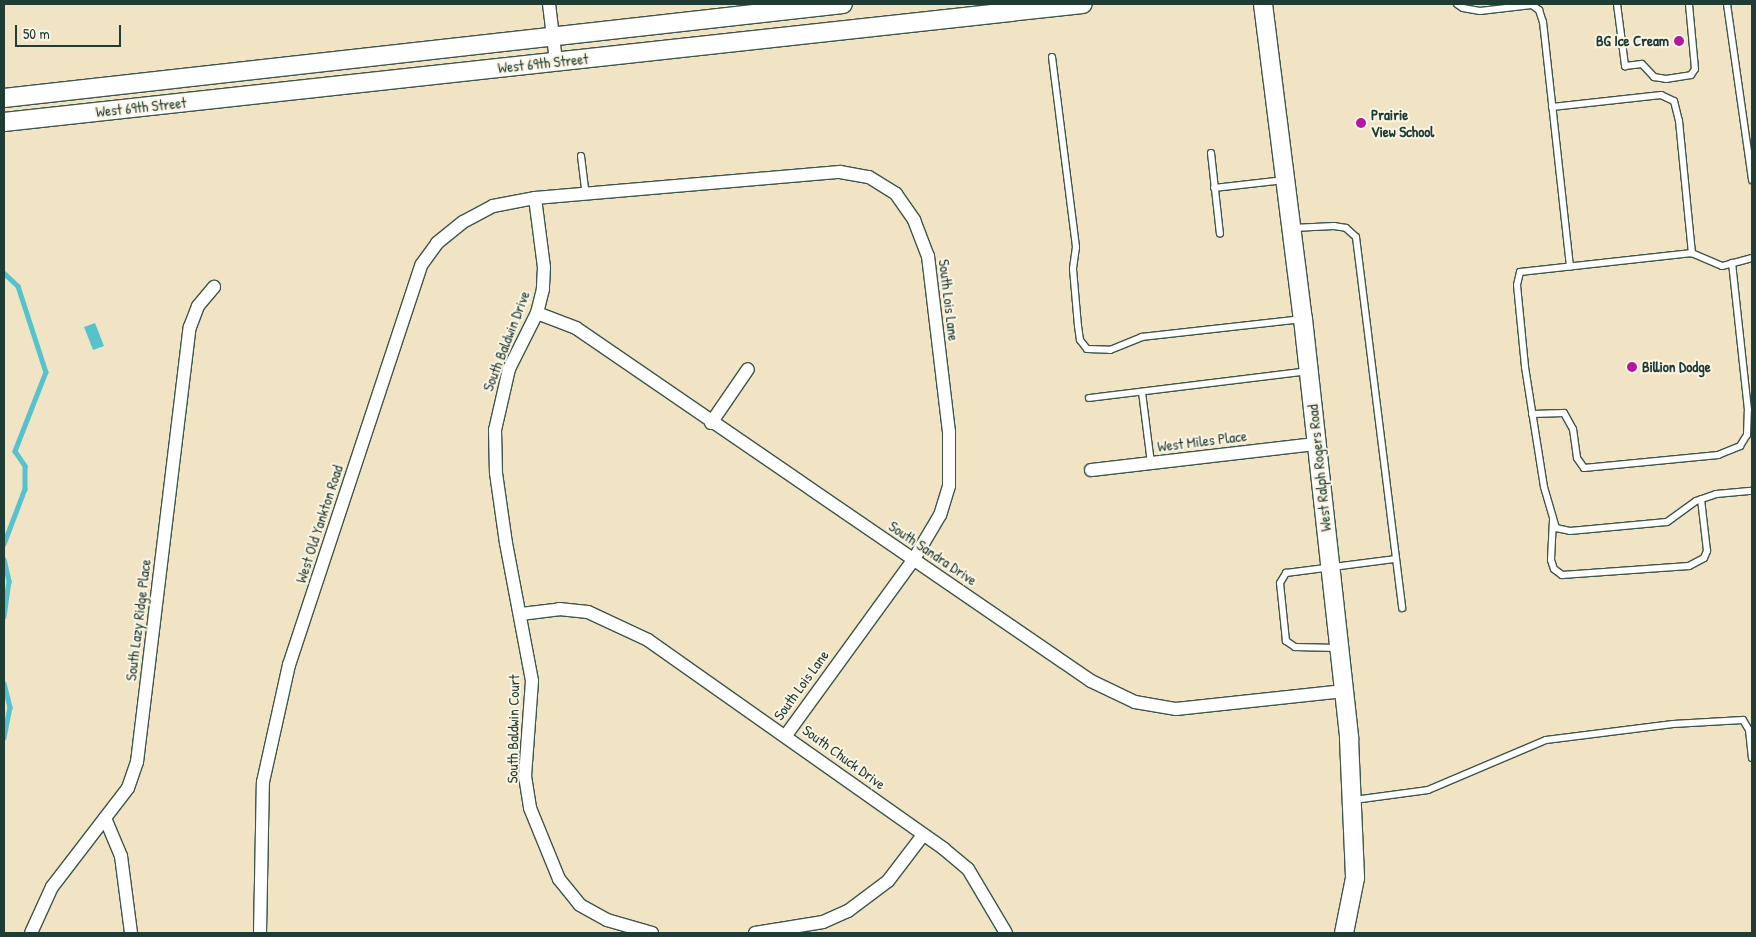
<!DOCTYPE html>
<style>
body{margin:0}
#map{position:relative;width:1756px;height:937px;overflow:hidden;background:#f0e4c5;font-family:"Patrick Hand",sans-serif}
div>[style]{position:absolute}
.water>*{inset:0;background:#55c2ce}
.stream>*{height:4.5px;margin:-2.25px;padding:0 2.25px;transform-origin:2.25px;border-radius:2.25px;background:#55c2ce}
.roads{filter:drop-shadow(1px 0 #3e564a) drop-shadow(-1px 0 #3e564a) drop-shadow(0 1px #3e564a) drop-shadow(0 -1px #3e564a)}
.lane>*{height:6px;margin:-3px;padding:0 3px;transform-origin:3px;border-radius:3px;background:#fff}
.street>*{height:12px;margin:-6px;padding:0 6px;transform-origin:6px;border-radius:6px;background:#fff}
.secondary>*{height:18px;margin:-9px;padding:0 9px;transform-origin:9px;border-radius:9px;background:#fff}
.dots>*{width:14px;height:14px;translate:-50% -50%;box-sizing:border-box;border:2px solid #fcf5e5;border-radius:50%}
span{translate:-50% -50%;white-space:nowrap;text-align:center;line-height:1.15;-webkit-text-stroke:4px #fcf5e5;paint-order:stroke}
.poi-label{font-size:15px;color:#1f3d34;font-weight:700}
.right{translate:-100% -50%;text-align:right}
.left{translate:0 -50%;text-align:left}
.street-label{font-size:15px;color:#1f3d34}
.frame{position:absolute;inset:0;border:5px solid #1f3d34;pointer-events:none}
.scale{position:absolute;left:15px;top:25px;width:106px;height:22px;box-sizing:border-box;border:2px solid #1f3d34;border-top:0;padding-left:6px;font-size:15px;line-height:18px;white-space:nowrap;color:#1f3d34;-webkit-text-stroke:4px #fcf5e5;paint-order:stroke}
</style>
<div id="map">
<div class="water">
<div style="clip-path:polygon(95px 323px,104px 346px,93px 350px,84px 327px)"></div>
</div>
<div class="stream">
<div style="left:4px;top:273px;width:19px;rotate:43deg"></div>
<div style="left:18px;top:286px;width:90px;rotate:72deg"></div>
<div style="left:46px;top:372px;width:85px;rotate:111.4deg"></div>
<div style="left:15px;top:451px;width:18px;rotate:56deg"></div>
<div style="left:25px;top:466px;width:23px;rotate:90deg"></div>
<div style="left:25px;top:489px;width:59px;rotate:110.9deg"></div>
<div style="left:4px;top:559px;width:23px;rotate:77deg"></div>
<div style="left:9px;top:581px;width:36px;rotate:98deg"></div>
<div style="left:4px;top:683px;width:25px;rotate:76deg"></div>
<div style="left:10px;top:707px;width:31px;rotate:101deg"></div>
</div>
<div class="roads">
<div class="lane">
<div style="left:1457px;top:4px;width:7px;rotate:34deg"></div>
<div style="left:1463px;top:8px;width:17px;rotate:10deg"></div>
<div style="left:1480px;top:11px;width:52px;rotate:-6.6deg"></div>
<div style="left:1532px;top:5px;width:9px;rotate:36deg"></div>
<div style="left:1539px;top:10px;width:13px;rotate:72deg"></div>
<div style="left:1543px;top:22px;width:246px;rotate:83.7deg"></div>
<div style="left:1617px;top:4px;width:63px;rotate:82.6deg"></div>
<div style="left:1625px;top:66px;width:17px;rotate:-7deg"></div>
<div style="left:1642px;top:64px;width:18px;rotate:47deg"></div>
<div style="left:1654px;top:77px;width:12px;rotate:9deg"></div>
<div style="left:1666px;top:79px;width:25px;rotate:-9deg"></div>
<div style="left:1691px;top:75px;width:7px;rotate:-56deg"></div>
<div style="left:1695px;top:69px;width:65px;rotate:-95.3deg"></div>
<div style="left:1727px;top:4px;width:178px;rotate:81.9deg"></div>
<div style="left:1052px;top:57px;width:192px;rotate:82.8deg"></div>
<div style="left:1076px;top:247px;width:22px;rotate:98deg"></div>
<div style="left:1073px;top:269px;width:57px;rotate:85deg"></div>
<div style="left:1078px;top:326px;width:14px;rotate:82deg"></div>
<div style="left:1080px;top:340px;width:11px;rotate:52deg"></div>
<div style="left:1087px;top:349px;width:23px;rotate:2deg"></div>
<div style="left:1110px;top:350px;width:35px;rotate:-22deg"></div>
<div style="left:1142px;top:337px;width:161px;rotate:-6.4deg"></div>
<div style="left:1552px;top:107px;width:110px;rotate:-6.3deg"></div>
<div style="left:1661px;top:95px;width:14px;rotate:25deg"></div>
<div style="left:1674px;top:101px;width:21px;rotate:76deg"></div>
<div style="left:1679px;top:121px;width:133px;rotate:84.4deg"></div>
<div style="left:1211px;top:153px;width:81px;rotate:83.7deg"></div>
<div style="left:581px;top:156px;width:38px;rotate:83deg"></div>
<div style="left:1214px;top:188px;width:71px;rotate:-6.4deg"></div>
<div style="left:1293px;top:228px;width:41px;rotate:-2.8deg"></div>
<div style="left:1334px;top:226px;width:12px;rotate:9deg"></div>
<div style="left:1346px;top:228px;width:13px;rotate:42deg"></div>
<div style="left:1356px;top:237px;width:374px;rotate:82.9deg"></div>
<div style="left:1752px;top:258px;width:31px;rotate:165deg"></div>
<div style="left:1722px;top:266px;width:33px;rotate:-157deg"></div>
<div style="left:1692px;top:253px;width:173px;rotate:173.7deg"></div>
<div style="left:1520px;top:272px;width:13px;rotate:103deg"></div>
<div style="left:1517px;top:285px;width:82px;rotate:84.4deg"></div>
<div style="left:1525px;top:367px;width:121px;rotate:81deg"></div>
<div style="left:1544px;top:487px;width:43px;rotate:73.7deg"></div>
<div style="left:1556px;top:528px;width:14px;rotate:12deg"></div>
<div style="left:1570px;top:531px;width:97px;rotate:-5.3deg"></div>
<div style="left:1667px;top:522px;width:36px;rotate:-36deg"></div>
<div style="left:1696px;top:501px;width:21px;rotate:-19deg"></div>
<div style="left:1716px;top:494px;width:36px;rotate:-5deg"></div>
<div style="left:1142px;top:392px;width:72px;rotate:82.8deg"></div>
<div style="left:1089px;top:398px;width:221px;rotate:-7deg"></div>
<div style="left:1532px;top:414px;width:32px;rotate:-2deg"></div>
<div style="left:1564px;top:413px;width:18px;rotate:61deg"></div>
<div style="left:1573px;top:429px;width:29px;rotate:82deg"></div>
<div style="left:1577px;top:458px;width:12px;rotate:55deg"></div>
<div style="left:1584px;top:468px;width:135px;rotate:-5.5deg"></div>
<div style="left:1718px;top:455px;width:24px;rotate:-22deg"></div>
<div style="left:1740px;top:446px;width:13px;rotate:-58deg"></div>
<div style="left:1747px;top:435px;width:25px;rotate:-88deg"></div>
<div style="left:1748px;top:410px;width:148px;rotate:-96.2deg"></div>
<div style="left:1553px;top:520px;width:40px;rotate:92.9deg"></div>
<div style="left:1551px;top:560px;width:9px;rotate:72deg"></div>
<div style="left:1554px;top:569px;width:10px;rotate:37deg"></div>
<div style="left:1562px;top:575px;width:127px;rotate:-4.1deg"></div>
<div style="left:1689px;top:566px;width:17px;rotate:-28deg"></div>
<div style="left:1704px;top:558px;width:8px;rotate:-67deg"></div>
<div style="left:1707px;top:551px;width:52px;rotate:-96.6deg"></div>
<div style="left:1338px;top:648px;width:43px;rotate:-178.7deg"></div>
<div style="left:1295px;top:647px;width:11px;rotate:-146deg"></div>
<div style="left:1286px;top:641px;width:58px;rotate:-95.9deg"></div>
<div style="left:1280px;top:583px;width:12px;rotate:-59deg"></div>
<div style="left:1286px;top:573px;width:111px;rotate:-7.3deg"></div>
<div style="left:1354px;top:800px;width:75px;rotate:-7.7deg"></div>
<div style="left:1428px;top:790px;width:128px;rotate:-23deg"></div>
<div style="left:1546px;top:740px;width:128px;rotate:-7.2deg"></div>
<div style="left:1673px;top:724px;width:70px;rotate:-3.3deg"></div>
<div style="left:1743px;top:720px;width:12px;rotate:59deg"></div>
<div style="left:1749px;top:730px;width:28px;rotate:84deg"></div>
</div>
<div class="street">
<div style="left:549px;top:4px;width:57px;rotate:83deg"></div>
<div style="left:535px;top:198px;width:70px;rotate:82.6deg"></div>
<div style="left:544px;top:267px;width:22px;rotate:93deg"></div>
<div style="left:543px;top:289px;width:25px;rotate:104deg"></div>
<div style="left:537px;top:313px;width:63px;rotate:116.6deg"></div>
<div style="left:509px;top:369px;width:63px;rotate:102.9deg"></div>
<div style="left:495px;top:430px;width:43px;rotate:88.7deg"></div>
<div style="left:496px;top:473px;width:71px;rotate:81.9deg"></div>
<div style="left:506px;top:543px;width:140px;rotate:79.3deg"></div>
<div style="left:532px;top:681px;width:95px;rotate:94.2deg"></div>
<div style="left:525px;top:776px;width:32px;rotate:81deg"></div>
<div style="left:530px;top:808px;width:77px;rotate:67.8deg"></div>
<div style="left:559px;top:879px;width:33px;rotate:51deg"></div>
<div style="left:580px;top:905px;width:31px;rotate:29deg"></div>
<div style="left:607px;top:920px;width:47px;rotate:16.1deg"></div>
<div style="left:537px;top:313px;width:42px;rotate:21deg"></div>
<div style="left:576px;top:328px;width:624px;rotate:34.43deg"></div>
<div style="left:1091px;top:681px;width:49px;rotate:25.5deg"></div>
<div style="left:1135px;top:702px;width:42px;rotate:9.7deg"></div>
<div style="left:1176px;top:709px;width:169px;rotate:-6.1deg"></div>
<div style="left:711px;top:423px;width:65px;rotate:-55.6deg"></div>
<div style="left:1091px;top:470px;width:226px;rotate:-6.6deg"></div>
<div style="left:521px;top:614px;width:38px;rotate:-7deg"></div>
<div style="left:559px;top:609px;width:29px;rotate:6deg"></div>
<div style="left:588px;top:612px;width:66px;rotate:25deg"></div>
<div style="left:648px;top:640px;width:362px;rotate:35.2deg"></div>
<div style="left:944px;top:849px;width:31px;rotate:40deg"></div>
<div style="left:968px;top:869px;width:74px;rotate:59.3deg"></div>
<div style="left:105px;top:818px;width:41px;rotate:67.2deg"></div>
<div style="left:121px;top:856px;width:78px;rotate:82.6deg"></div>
<div style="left:31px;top:933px;width:51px;rotate:-65.5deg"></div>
<div style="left:52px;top:887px;width:125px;rotate:-52.5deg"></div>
<div style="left:128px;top:788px;width:28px;rotate:-71deg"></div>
<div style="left:137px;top:762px;width:438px;rotate:-83.1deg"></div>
<div style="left:190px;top:327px;width:22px;rotate:-69deg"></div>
<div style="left:198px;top:306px;width:25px;rotate:-50deg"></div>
<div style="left:260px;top:933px;width:151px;rotate:-88.9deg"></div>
<div style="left:263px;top:782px;width:120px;rotate:-77.5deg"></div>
<div style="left:289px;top:665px;width:422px;rotate:-71.7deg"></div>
<div style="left:422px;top:264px;width:26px;rotate:-54deg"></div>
<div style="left:437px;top:243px;width:33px;rotate:-39deg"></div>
<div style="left:463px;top:222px;width:34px;rotate:-28deg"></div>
<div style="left:493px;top:206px;width:43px;rotate:-10.8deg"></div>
<div style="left:535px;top:198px;width:306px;rotate:-4.9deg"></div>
<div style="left:840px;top:172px;width:29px;rotate:10deg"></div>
<div style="left:869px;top:177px;width:32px;rotate:32deg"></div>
<div style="left:896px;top:194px;width:32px;rotate:55deg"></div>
<div style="left:914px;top:220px;width:39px;rotate:69deg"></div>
<div style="left:928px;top:256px;width:177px;rotate:83.2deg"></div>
<div style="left:949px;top:432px;width:54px;rotate:90deg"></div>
<div style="left:949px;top:486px;width:30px;rotate:107deg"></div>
<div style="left:940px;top:515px;width:51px;rotate:120.6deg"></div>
<div style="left:914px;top:559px;width:218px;rotate:126deg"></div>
<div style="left:755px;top:933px;width:69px;rotate:-9.2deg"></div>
<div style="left:823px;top:922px;width:27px;rotate:-24deg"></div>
<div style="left:848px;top:911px;width:50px;rotate:-36.9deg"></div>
<div style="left:888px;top:881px;width:58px;rotate:-52.7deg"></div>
</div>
<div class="secondary">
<div style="left:1263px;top:4px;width:318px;rotate:82.8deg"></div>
<div style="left:1303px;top:319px;width:423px;rotate:83.7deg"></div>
<div style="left:1349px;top:739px;width:139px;rotate:87.5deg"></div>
<div style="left:1355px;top:878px;width:56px;rotate:101.3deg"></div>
<div style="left:4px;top:98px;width:844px;rotate:-6.39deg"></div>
<div style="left:4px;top:122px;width:1085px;rotate:-6.24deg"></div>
</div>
</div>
<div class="dots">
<div style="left:1679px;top:41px;background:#b5179e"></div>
<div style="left:1361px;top:123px;background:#b5179e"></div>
<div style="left:1632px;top:367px;background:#b5179e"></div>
</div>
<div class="poi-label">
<span class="right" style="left:1669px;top:41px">BG Ice Cream</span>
<span class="left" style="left:1371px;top:123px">Prairie<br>View School</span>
<span class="left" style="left:1642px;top:367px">Billion Dodge</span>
</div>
<div class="street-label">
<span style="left:543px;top:63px;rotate:-6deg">West 69th Street</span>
<span style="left:141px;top:107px;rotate:-6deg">West 69th Street</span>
<span style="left:949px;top:300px;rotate:83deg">South Lois Lane</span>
<span style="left:506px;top:341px;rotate:-69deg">South Baldwin Drive</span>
<span style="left:1202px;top:441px;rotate:-7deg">West Miles Place</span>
<span style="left:1319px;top:468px;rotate:-96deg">West Ralph Rogers Road</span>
<span style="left:319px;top:524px;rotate:-72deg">West Old Yankton Road</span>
<span style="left:933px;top:553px;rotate:34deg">South Sandra Drive</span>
<span style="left:138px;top:620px;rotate:-83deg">South Lazy Ridge Place</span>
<span style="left:801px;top:685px;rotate:-54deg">South Lois Lane</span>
<span style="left:513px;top:729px;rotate:-89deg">South Baldwin Court</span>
<span style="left:844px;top:757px;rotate:36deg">South Chuck Drive</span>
</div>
<div class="frame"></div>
<div class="scale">50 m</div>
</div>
